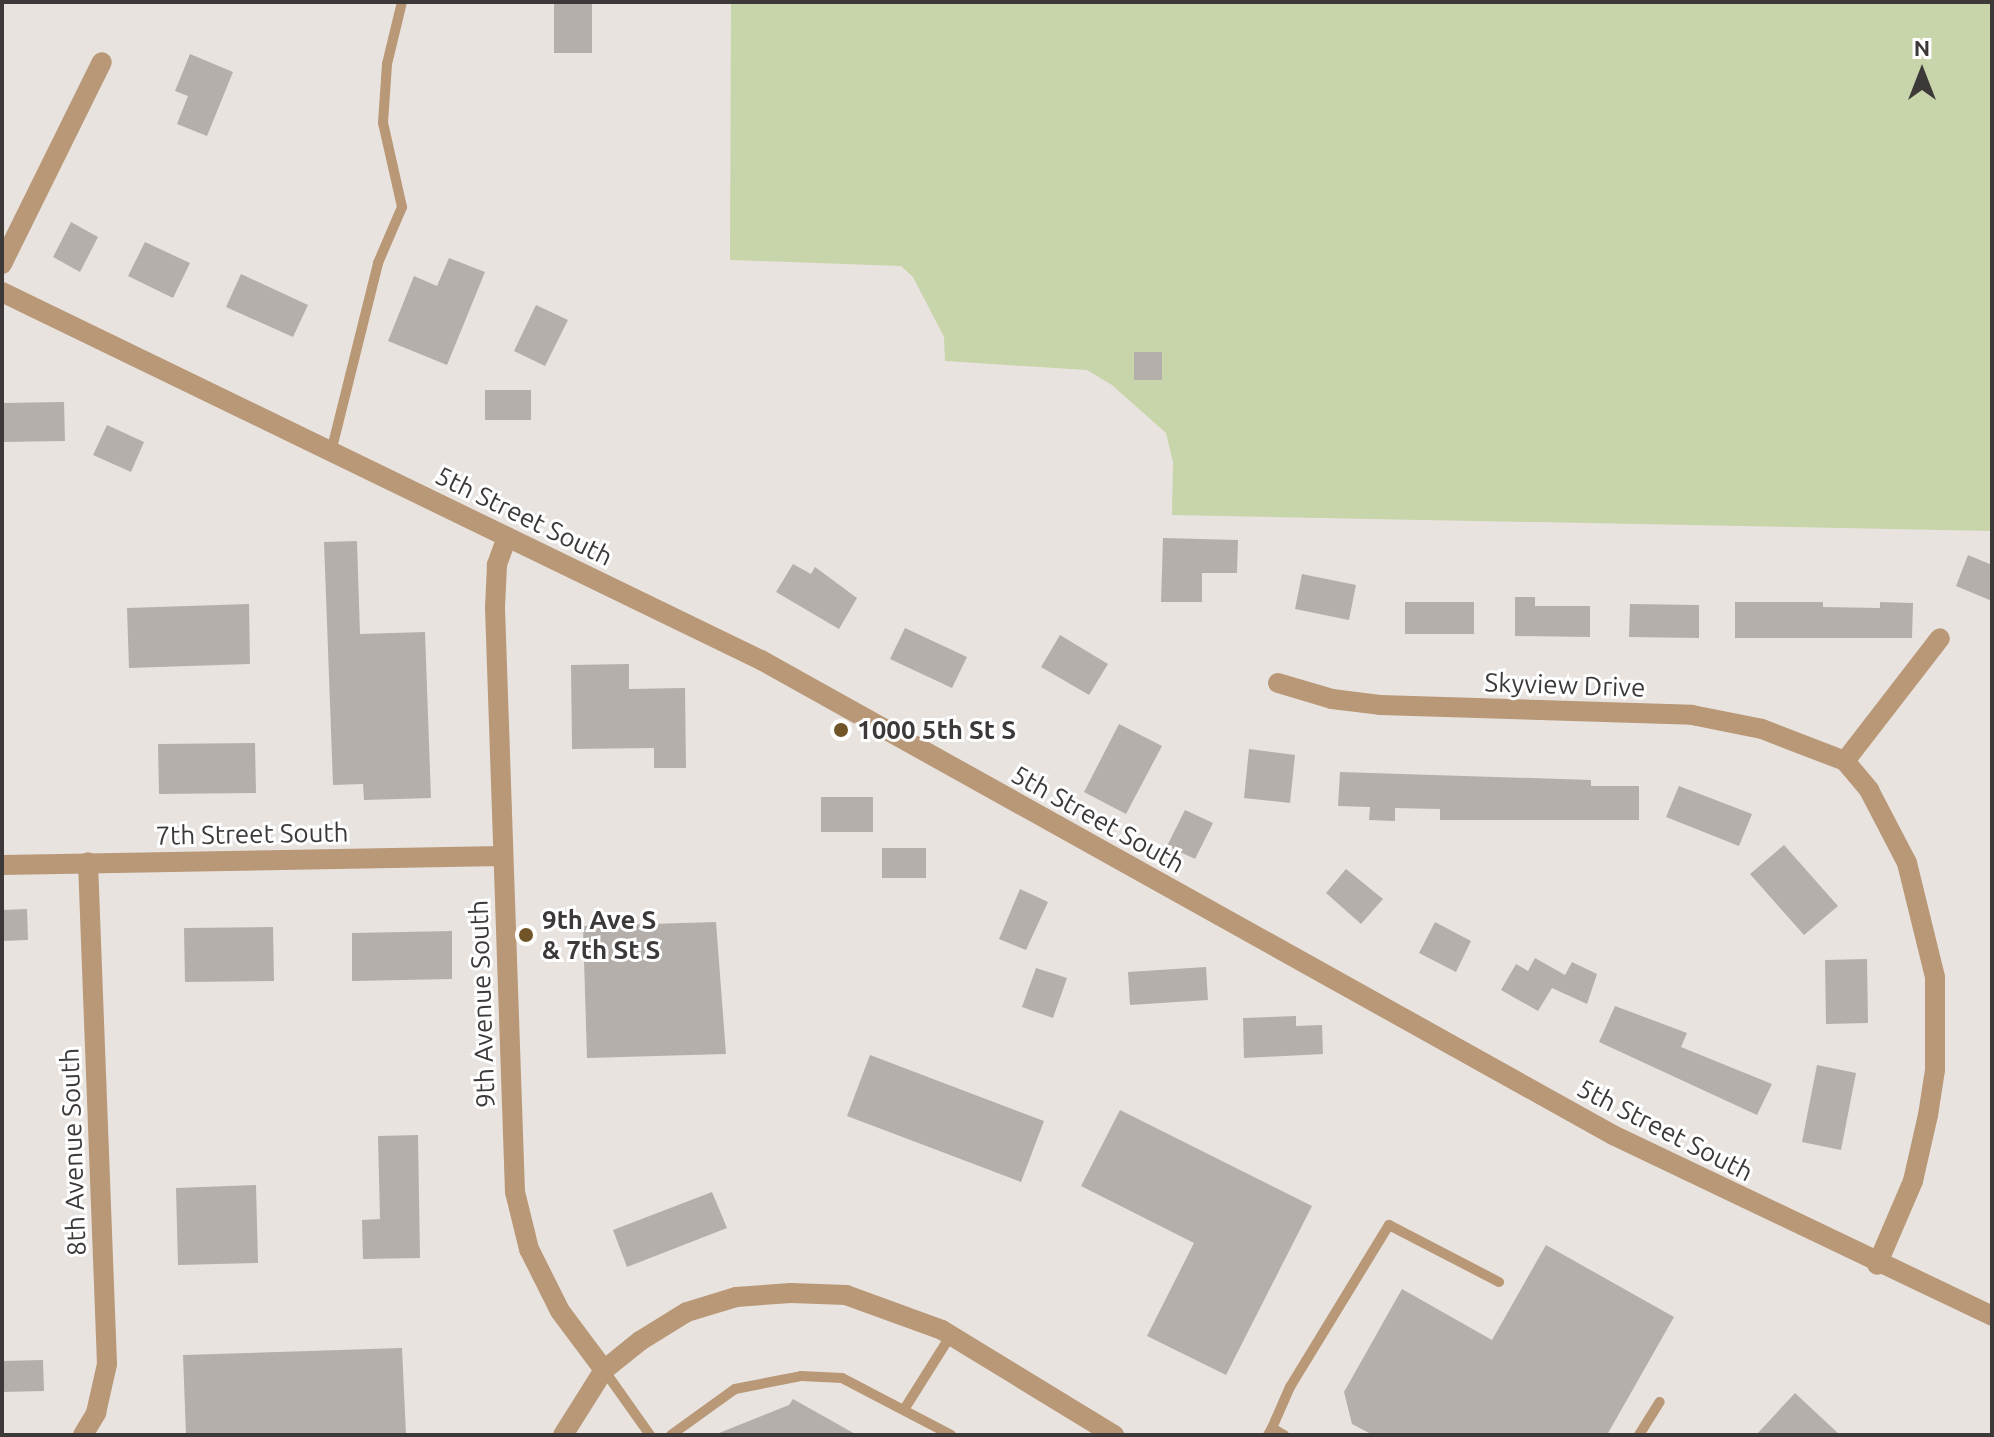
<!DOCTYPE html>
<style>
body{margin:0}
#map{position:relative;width:1994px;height:1437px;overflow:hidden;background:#e9e3df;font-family:Ubuntu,sans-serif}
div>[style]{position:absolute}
.green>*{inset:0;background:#c8d4a9}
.building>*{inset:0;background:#b5afab}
.service>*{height:10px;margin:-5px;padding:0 5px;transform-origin:5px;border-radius:5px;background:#b89877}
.minor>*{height:20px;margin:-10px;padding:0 10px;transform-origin:10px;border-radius:10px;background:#b89877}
.tertiary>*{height:20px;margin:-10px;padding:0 10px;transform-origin:10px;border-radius:10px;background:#b89877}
.dots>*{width:22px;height:22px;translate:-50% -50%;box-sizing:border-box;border:4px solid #fff;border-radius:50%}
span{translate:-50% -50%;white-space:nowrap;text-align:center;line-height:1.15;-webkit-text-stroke:6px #fff;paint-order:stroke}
.street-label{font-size:26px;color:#3c3938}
.poi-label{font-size:26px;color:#3c3938;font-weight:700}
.left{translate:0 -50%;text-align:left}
.frame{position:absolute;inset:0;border:4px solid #3c3938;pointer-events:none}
.north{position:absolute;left:1882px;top:32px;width:80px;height:80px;-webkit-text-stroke:6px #fff;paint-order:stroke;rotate:0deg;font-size:22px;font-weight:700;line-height:32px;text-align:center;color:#3c3938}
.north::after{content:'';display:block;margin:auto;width:28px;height:36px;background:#3c3938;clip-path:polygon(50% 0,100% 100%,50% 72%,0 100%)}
</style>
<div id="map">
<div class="green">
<div style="clip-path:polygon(731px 2px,1992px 2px,1992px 531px,1172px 515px,1173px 462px,1166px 433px,1112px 385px,1087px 370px,945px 361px,944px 337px,913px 277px,901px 266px,730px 260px)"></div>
</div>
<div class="building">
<div style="clip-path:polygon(554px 2px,592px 2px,592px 53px,554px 53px)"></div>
<div style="clip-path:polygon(190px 54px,233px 72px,207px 136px,177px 124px,188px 96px,175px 91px)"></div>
<div style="clip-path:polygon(71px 222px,98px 237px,80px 272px,53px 257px)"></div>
<div style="clip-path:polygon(145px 242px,190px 263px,173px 298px,128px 276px)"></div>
<div style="clip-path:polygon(449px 258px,485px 272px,447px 365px,388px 341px,414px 276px,437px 286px)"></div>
<div style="clip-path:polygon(241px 274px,308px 305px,293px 337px,226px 307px)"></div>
<div style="clip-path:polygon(536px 305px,568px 320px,545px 366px,514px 351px)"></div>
<div style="clip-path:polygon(1134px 352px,1162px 352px,1162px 380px,1134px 380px)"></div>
<div style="clip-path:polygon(485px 390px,531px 390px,531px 420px,485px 420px)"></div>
<div style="clip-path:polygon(64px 402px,65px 441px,2px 442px,2px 403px)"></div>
<div style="clip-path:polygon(107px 425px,144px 442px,131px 472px,93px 455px)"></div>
<div style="clip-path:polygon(1163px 538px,1238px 540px,1237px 573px,1202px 573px,1202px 602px,1161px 602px)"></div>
<div style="clip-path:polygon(357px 541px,360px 634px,425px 632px,431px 798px,364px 800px,363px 784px,333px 785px,324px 542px)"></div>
<div style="clip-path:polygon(1968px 555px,1992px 565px,1992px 601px,1956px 586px)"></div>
<div style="clip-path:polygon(793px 564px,811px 574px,815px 567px,857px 598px,839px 629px,776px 592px)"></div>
<div style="clip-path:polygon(1302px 574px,1356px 585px,1349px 620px,1295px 609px)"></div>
<div style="clip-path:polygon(1515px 597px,1535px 597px,1535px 606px,1590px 606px,1590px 637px,1515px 636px)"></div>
<div style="clip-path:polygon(1405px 602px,1474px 602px,1474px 634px,1405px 634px)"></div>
<div style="clip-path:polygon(1735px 602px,1823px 602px,1823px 607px,1880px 608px,1880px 602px,1913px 603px,1912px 638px,1735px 638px)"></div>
<div style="clip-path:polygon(249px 604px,250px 664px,129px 668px,127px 608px)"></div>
<div style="clip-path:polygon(1630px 604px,1699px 605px,1699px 638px,1629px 637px)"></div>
<div style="clip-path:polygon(905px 628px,967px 657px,952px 688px,890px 659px)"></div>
<div style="clip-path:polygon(1060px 635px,1108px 664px,1089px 695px,1041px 667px)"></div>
<div style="clip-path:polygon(629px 664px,629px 689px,685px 688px,686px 768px,654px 768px,654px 748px,572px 749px,571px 665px)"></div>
<div style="clip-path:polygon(1119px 724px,1162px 746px,1126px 814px,1084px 792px)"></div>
<div style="clip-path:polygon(255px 743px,256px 793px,159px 794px,158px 744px)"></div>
<div style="clip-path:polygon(1249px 749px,1295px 755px,1290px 803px,1244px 798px)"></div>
<div style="clip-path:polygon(1340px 772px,1591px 780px,1591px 786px,1639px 786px,1639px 820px,1440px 820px,1440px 809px,1395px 808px,1395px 821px,1369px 820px,1370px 807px,1338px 806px)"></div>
<div style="clip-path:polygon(1679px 786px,1752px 814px,1739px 846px,1666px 817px)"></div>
<div style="clip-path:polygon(821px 797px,873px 797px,873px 832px,821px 832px)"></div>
<div style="clip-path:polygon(1185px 810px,1213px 823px,1195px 859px,1167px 846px)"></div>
<div style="clip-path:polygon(1784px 845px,1838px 906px,1804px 935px,1750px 874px)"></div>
<div style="clip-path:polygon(882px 848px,926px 848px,926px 878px,882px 878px)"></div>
<div style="clip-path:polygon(1346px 869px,1383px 899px,1361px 924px,1326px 893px)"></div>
<div style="clip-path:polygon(1020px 889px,1048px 902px,1026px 950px,999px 939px)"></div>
<div style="clip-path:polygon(27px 909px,28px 940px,2px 941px,2px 910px)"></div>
<div style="clip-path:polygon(716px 922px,726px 1054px,587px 1058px,583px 926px)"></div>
<div style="clip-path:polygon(1435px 922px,1471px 941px,1456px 972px,1419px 953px)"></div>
<div style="clip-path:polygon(273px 927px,274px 981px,185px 982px,184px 928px)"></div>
<div style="clip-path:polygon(452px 931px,452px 979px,352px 981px,352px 933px)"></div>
<div style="clip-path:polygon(1535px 958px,1565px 975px,1572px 962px,1597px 974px,1587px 1004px,1552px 988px,1538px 1011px,1501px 990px,1516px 964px,1528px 971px)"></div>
<div style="clip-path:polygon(1867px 959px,1868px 1023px,1826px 1024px,1825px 960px)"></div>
<div style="clip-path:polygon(1206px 967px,1208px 1000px,1130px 1005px,1128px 972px)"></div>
<div style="clip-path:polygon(1036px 968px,1067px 978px,1053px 1018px,1022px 1007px)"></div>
<div style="clip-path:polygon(1615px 1006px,1687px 1033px,1681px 1047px,1772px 1084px,1757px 1115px,1599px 1042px)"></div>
<div style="clip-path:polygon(1296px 1016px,1296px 1026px,1322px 1025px,1323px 1054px,1244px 1058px,1243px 1018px)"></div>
<div style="clip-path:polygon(870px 1055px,1044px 1121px,1021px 1182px,847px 1116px)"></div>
<div style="clip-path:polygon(1817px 1065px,1856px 1073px,1841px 1150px,1802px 1142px)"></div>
<div style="clip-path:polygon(1120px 1110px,1312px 1206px,1226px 1375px,1147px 1336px,1194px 1243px,1081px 1186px)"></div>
<div style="clip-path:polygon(418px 1135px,420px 1258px,363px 1259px,362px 1220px,380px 1219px,378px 1136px)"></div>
<div style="clip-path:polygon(256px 1185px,258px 1263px,178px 1265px,176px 1188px)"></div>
<div style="clip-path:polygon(712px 1192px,727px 1228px,627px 1267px,613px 1230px)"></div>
<div style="clip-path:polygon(1546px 1245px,1674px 1317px,1607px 1435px,1373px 1435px,1352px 1424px,1344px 1392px,1402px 1289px,1492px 1340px)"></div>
<div style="clip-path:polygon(402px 1348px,406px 1435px,186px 1435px,183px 1355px)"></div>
<div style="clip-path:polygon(43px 1360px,44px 1391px,2px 1392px,2px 1361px)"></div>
<div style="clip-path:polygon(1795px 1393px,1840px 1435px,1756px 1435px)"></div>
<div style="clip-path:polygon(793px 1399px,857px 1435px,714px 1435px,789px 1405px)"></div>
</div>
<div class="service">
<div style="left:331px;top:452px;width:195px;rotate:-76deg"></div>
<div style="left:378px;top:263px;width:61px;rotate:-66.8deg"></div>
<div style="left:402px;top:207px;width:86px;rotate:-102.7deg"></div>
<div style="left:383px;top:123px;width:59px;rotate:-86.1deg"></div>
<div style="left:387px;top:64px;width:64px;rotate:-76.4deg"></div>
<div style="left:604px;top:1370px;width:80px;rotate:54.7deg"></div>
<div style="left:905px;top:1408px;width:86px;rotate:-57.8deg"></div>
<div style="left:1272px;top:1428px;width:45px;rotate:-66.3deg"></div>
<div style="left:1290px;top:1387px;width:190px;rotate:-58.6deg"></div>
<div style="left:1389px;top:1225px;width:124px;rotate:27.4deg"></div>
<div style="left:671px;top:1435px;width:79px;rotate:-35.7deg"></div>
<div style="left:735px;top:1389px;width:67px;rotate:-11.1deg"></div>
<div style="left:801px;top:1376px;width:41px;rotate:2.8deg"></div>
<div style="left:842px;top:1378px;width:123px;rotate:27.6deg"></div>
<div style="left:1268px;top:1435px;width:8px;rotate:-60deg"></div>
<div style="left:1272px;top:1428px;width:14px;rotate:30deg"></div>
<div style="left:1639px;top:1435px;width:39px;rotate:-58deg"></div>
</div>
<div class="minor">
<div style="left:2px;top:264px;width:225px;rotate:-63.7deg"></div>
<div style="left:507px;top:537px;width:30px;rotate:110deg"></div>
<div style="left:497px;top:565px;width:43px;rotate:92.7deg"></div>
<div style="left:495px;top:608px;width:584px;rotate:88.04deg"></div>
<div style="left:515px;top:1192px;width:59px;rotate:76.2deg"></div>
<div style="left:529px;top:1249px;width:69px;rotate:63.4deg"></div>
<div style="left:560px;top:1311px;width:74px;rotate:53.3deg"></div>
<div style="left:1278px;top:683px;width:56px;rotate:16.5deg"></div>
<div style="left:1332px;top:699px;width:48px;rotate:7.1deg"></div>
<div style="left:1380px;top:705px;width:312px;rotate:1.8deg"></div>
<div style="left:1692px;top:715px;width:71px;rotate:11.3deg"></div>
<div style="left:1762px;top:729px;width:89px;rotate:21.1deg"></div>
<div style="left:1845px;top:761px;width:38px;rotate:50deg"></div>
<div style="left:1869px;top:790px;width:82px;rotate:62.5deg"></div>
<div style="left:1907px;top:863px;width:117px;rotate:76.2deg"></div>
<div style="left:1935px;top:977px;width:93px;rotate:90deg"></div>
<div style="left:1935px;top:1070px;width:46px;rotate:98.8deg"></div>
<div style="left:1928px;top:1115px;width:68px;rotate:102.8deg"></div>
<div style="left:1913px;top:1181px;width:91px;rotate:113.2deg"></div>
<div style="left:1845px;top:761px;width:155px;rotate:-52.3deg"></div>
<div style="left:2px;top:865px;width:501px;rotate:-1.03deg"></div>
<div style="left:83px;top:1435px;width:26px;rotate:-59deg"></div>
<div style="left:96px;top:1413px;width:50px;rotate:-77.3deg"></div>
<div style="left:107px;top:1364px;width:502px;rotate:-92.17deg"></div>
<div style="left:563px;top:1435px;width:77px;rotate:-57.8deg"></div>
<div style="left:604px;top:1370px;width:46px;rotate:-38.9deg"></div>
<div style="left:640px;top:1341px;width:55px;rotate:-31.7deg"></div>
<div style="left:687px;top:1312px;width:51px;rotate:-17deg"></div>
<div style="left:736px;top:1297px;width:55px;rotate:-4.2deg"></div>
<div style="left:791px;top:1293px;width:55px;rotate:2.1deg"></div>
<div style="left:846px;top:1295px;width:102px;rotate:20deg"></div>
<div style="left:942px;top:1330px;width:202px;rotate:31.4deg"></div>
</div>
<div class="tertiary">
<div style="left:2px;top:292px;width:844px;rotate:25.87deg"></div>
<div style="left:761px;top:660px;width:975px;rotate:29.14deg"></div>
<div style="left:1613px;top:1135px;width:420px;rotate:25.5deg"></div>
</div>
<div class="dots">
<div style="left:841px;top:730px;background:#715528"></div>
<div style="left:526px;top:935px;background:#715528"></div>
</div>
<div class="street-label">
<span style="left:524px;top:516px;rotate:26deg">5th Street South</span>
<span style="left:1565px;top:685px;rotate:2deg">Skyview Drive</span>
<span style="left:1098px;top:819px;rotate:29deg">5th Street South</span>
<span style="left:252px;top:834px;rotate:-1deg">7th Street South</span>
<span style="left:482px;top:1004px;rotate:-92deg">9th Avenue South</span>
<span style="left:1665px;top:1130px;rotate:27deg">5th Street South</span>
<span style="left:73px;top:1152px;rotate:-92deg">8th Avenue South</span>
</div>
<div class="poi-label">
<span class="left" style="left:857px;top:730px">1000 5th St S</span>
<span class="left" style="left:542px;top:935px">9th Ave S<br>&amp; 7th St S</span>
</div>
<div class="frame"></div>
<div class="north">N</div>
</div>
